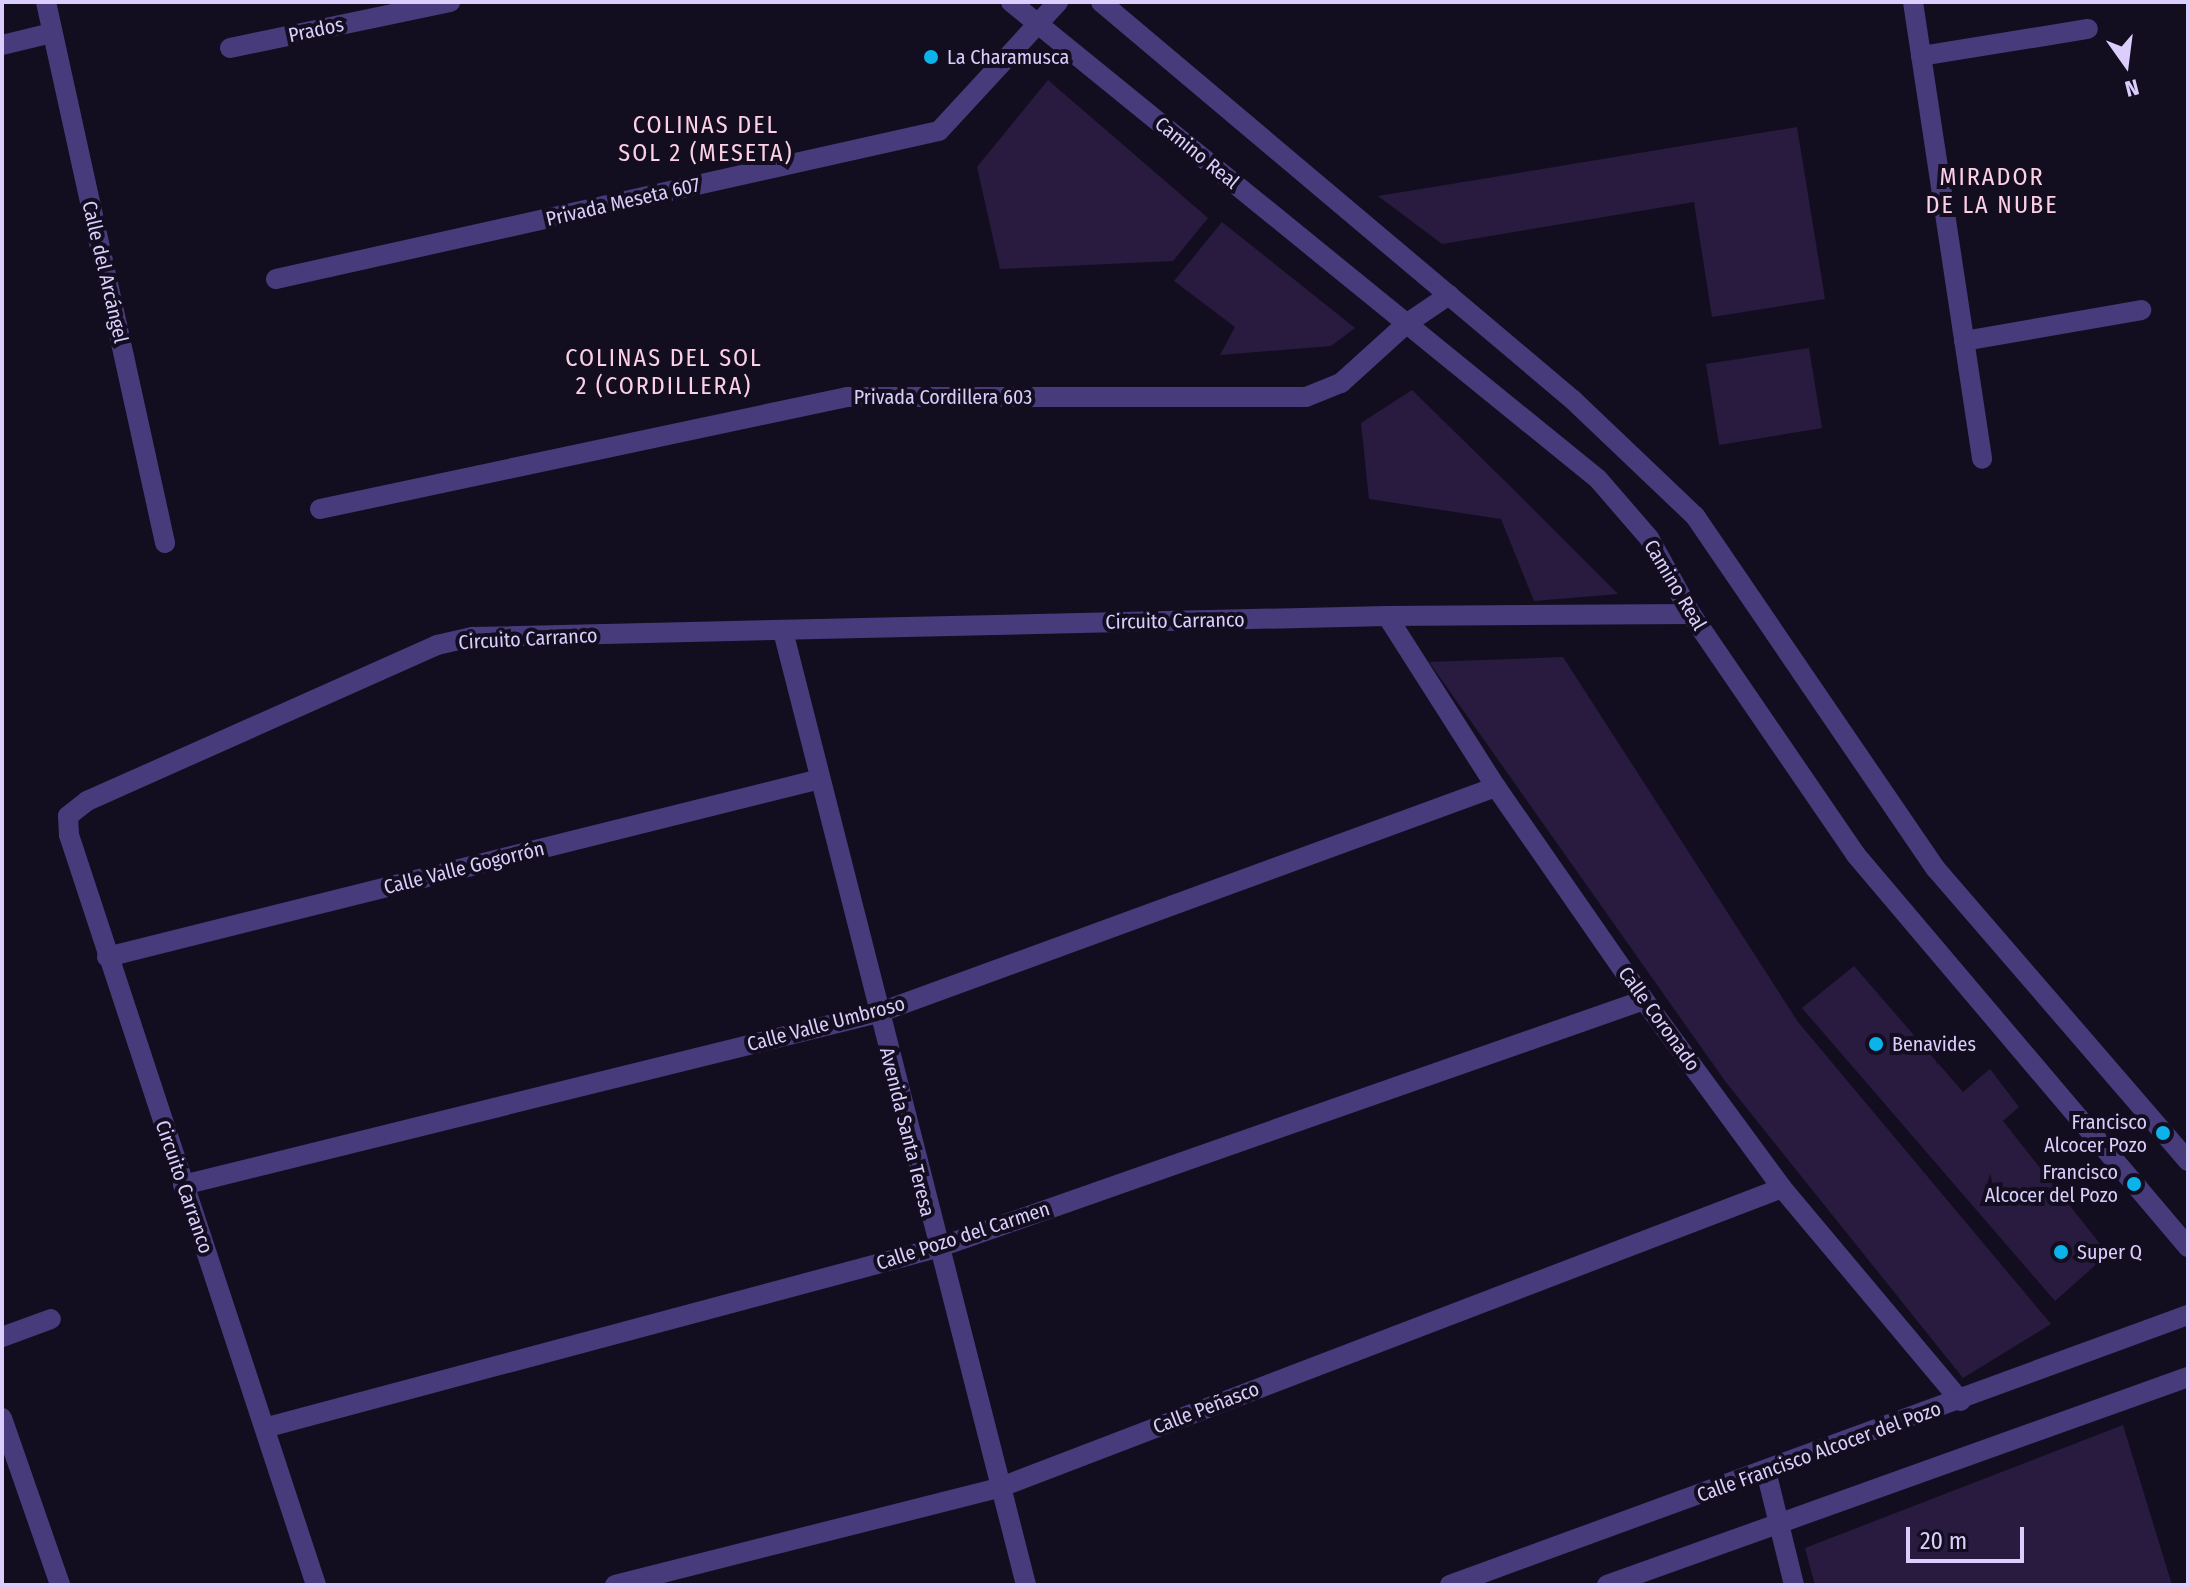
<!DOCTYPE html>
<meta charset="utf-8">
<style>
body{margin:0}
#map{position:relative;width:2190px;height:1587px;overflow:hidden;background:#130e1f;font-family:"Fira Sans Condensed",sans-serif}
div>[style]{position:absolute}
.building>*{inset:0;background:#281b3f}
.minor>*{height:20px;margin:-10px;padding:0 10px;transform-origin:10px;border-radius:10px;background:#473b7c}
.tertiary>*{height:20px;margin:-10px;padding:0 10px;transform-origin:10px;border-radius:10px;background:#473b7c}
.dots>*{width:22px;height:22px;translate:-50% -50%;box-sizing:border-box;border:4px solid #130e1f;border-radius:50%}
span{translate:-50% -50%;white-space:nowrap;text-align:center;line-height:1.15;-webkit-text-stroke:8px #130e1f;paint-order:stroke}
.street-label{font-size:20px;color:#dbcefc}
.poi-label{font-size:20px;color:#dbcefc}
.left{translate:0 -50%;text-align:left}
.right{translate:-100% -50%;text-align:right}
.quarter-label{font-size:24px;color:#fdd0e6;letter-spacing:2px}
.frame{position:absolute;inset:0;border:4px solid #dbcefc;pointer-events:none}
.north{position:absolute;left:2086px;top:24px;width:80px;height:80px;-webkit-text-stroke:6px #130e1f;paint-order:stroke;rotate:166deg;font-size:22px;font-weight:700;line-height:32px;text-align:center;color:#dbcefc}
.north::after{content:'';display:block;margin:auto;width:28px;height:36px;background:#dbcefc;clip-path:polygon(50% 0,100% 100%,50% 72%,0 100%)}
.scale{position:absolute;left:1906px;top:1527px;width:118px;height:36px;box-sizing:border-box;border:4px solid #dbcefc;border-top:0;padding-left:10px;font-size:24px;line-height:28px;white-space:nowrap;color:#dbcefc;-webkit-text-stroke:6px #130e1f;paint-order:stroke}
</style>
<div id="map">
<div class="building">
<div style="clip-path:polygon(1048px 80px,1208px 218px,1173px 261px,1000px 269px,977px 167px)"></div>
<div style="clip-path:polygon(1797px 127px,1825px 299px,1712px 317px,1694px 202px,1442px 244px,1378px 196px)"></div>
<div style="clip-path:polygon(1222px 222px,1355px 328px,1331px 346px,1220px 355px,1235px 327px,1174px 281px)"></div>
<div style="clip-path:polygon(1809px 348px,1822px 428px,1719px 445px,1706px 364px)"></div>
<div style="clip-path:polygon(1412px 390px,1511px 487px,1618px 594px,1534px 601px,1501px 519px,1369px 499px,1361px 423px)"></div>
<div style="clip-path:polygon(1563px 657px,1798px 1022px,2051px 1324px,1963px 1378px,1725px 1081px,1429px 662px)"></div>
<div style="clip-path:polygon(1854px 966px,1963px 1092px,1990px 1069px,2019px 1107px,2003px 1121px,2108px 1254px,2055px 1301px,1802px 1008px)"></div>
<div style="clip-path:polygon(2123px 1425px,2172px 1585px,1815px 1585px,1805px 1548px)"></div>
</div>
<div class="minor">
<div style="left:46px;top:2px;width:554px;rotate:77.59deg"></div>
<div style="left:1913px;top:2px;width:462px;rotate:81.4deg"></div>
<div style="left:2px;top:45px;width:51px;rotate:-13.5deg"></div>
<div style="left:230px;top:48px;width:225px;rotate:-11.8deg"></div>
<div style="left:1921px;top:56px;width:169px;rotate:-9.2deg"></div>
<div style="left:276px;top:279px;width:679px;rotate:-12.58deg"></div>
<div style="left:939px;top:131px;width:176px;rotate:-47.3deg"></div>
<div style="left:1964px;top:341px;width:180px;rotate:-9.9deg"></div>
<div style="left:320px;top:509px;width:539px;rotate:-12deg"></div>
<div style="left:847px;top:397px;width:459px"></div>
<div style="left:1306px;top:397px;width:38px;rotate:-22deg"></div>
<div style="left:1341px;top:383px;width:88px;rotate:-42.2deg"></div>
<div style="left:1406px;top:324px;width:52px;rotate:-34deg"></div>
<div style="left:1387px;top:616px;width:203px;rotate:57.5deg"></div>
<div style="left:1496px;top:787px;width:259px;rotate:55.2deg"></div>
<div style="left:1644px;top:1000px;width:233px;rotate:53.7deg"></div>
<div style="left:1782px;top:1188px;width:278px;rotate:50deg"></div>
<div style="left:783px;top:631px;width:984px;rotate:75.71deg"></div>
<div style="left:107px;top:957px;width:735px;rotate:-14.02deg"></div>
<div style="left:183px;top:1185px;width:716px;rotate:-13.9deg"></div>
<div style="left:878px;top:1013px;width:658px;rotate:-20.09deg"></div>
<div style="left:2px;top:1337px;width:52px;rotate:-20.2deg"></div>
<div style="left:2px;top:1418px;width:177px;rotate:70.8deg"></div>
<div style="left:268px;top:1427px;width:693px;rotate:-14.98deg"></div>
<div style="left:937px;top:1248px;width:749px;rotate:-19.33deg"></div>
<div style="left:1766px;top:1471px;width:117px;rotate:76.2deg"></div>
<div style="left:316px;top:1585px;width:790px;rotate:-108.23deg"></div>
<div style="left:69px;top:835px;width:19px;rotate:-93deg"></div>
<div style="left:68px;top:816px;width:24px;rotate:-38deg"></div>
<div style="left:87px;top:801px;width:383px;rotate:-24deg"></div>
<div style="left:437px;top:645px;width:37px;rotate:-13deg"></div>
<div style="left:473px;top:637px;width:914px;rotate:-1.32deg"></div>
<div style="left:1387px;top:616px;width:304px;rotate:-0.4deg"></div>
<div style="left:615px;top:1585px;width:398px;rotate:-14.2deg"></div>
<div style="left:1001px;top:1487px;width:836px;rotate:-20.95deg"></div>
</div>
<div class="tertiary">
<div style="left:1011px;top:2px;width:756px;rotate:39.1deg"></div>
<div style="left:1598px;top:479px;width:78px;rotate:49.2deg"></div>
<div style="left:1649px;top:538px;width:87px;rotate:61.1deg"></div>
<div style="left:1691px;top:614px;width:292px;rotate:55.6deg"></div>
<div style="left:1856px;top:855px;width:514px;rotate:49.74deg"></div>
<div style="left:1101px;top:2px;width:616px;rotate:40.13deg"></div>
<div style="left:1572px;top:399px;width:170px;rotate:43.6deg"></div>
<div style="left:1695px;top:516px;width:427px;rotate:55.7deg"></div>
<div style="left:1936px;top:869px;width:386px;rotate:49.2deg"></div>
<div style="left:1450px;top:1585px;width:786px;rotate:-20.1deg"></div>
<div style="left:1607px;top:1585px;width:617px;rotate:-19.7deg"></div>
</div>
<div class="dots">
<div style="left:931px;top:57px;background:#0cb3eb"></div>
<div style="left:1876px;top:1044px;background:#0cb3eb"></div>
<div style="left:2163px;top:1133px;background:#0cb3eb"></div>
<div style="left:2134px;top:1184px;background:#0cb3eb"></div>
<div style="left:2061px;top:1252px;background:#0cb3eb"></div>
</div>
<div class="street-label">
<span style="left:316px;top:30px;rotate:-12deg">Prados</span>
<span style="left:1197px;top:153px;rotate:39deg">Camino Real</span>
<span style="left:623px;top:202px;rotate:-13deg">Privada Meseta 607</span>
<span style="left:105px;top:272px;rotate:77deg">Calle del Arcángel</span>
<span style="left:943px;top:397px">Privada Cordillera 603</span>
<span style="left:1675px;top:585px;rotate:59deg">Camino Real</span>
<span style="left:1175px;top:621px;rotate:-1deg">Circuito Carranco</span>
<span style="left:528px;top:639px;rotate:-3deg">Circuito Carranco</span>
<span style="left:464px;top:868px;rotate:-14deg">Calle Valle Gogorrón</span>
<span style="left:1659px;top:1019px;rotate:54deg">Calle Coronado</span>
<span style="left:826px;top:1024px;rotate:-15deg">Calle Valle Umbroso</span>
<span style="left:907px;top:1132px;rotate:76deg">Avenida Santa Teresa</span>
<span style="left:184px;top:1187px;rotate:71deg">Circuito Carranco</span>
<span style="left:963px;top:1236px;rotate:-18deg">Calle Pozo del Carmen</span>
<span style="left:1206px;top:1408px;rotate:-21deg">Calle Peñasco</span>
<span style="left:1819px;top:1452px;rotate:-20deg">Calle Francisco Alcocer del Pozo</span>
</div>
<div class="poi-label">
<span class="left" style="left:947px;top:57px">La Charamusca</span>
<span class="left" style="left:1892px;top:1044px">Benavides</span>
<span class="right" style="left:2147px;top:1134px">Francisco<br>Alcocer Pozo</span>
<span class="right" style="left:2118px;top:1184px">Francisco<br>Alcocer del Pozo</span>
<span class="left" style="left:2077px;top:1252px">Super Q</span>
</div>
<div class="quarter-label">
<span style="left:706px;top:140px">COLINAS DEL<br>SOL 2 (MESETA)</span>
<span style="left:1992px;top:192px">MIRADOR<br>DE LA NUBE</span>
<span style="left:664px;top:373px">COLINAS DEL SOL<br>2 (CORDILLERA)</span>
</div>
<div class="frame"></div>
<div class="north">N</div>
<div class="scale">20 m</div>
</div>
